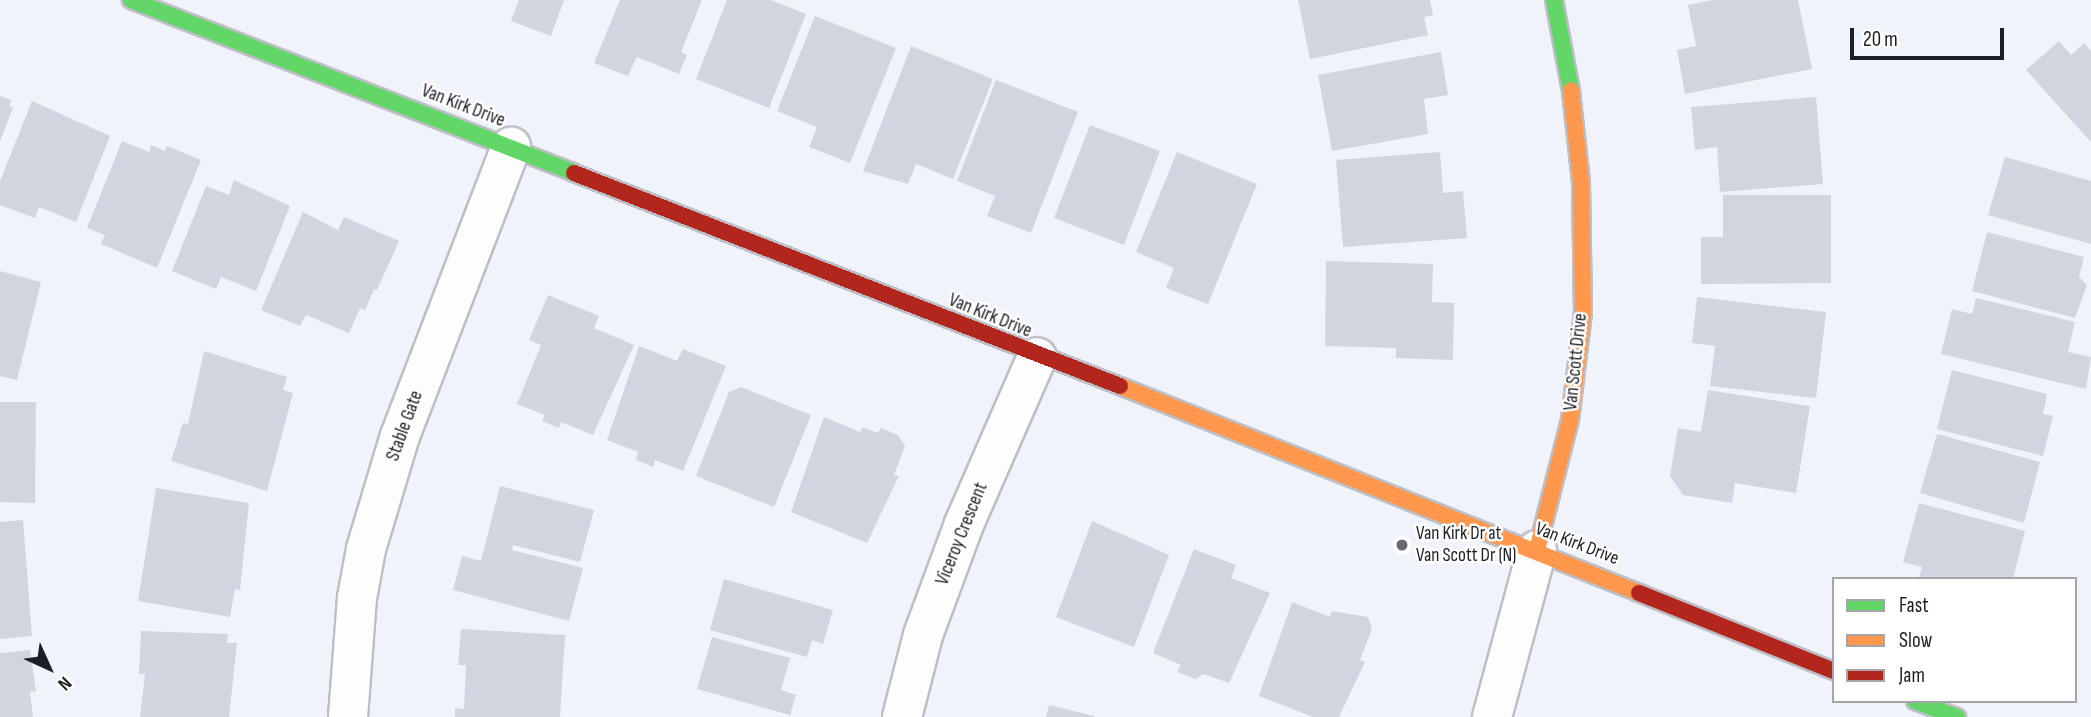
<!DOCTYPE html>
<style>
body{margin:0}
#map{position:relative;width:2091px;height:717px;overflow:hidden;background:#f1f3fa;font-family:"Sofia Sans Condensed",sans-serif}
div>[style]{position:absolute}
.building>*{inset:0;background:#d2d5e0}
.roads{filter:drop-shadow(2px 0 #bdbfc6) drop-shadow(-2px 0 #bdbfc6) drop-shadow(0 2px #bdbfc6) drop-shadow(0 -2px #bdbfc6)}
.street>*{height:38px;margin:-19px;padding:0 19px;transform-origin:19px;border-radius:19px;background:#fdfdfe}
.fast>*{height:16px;margin:-8px;padding:0 8px;transform-origin:8px;border-radius:8px;background:#63d668}
.slow>*{height:16px;margin:-8px;padding:0 8px;transform-origin:8px;border-radius:8px;background:#ff974d}
.jam>*{height:16px;margin:-8px;padding:0 8px;transform-origin:8px;border-radius:8px;background:#b3261e}
.dots>*{width:19px;height:19px;translate:-50% -50%;box-sizing:border-box;border:4px solid #fff;border-radius:50%}
span{translate:-50% -50%;white-space:nowrap;text-align:center;line-height:1.15;-webkit-text-stroke:5px #fff;paint-order:stroke}
.street-label{font-size:19px;color:#1c1e26}
.poi-label{font-size:19px;color:#1c1e26}
.left{translate:0 -50%;text-align:left}
.legend{position:absolute;left:1832px;top:577px;width:245px;height:126px;box-sizing:border-box;background:#fff;border:2px solid #a4a5a8;margin:0;padding:9px 12px;list-style:none;font-size:21px;color:#1c1e26}
.legend li{display:flex;align-items:center;gap:14px;height:35px}
.legend b{width:35px;border:2px solid #a4a5a8}
.north{position:absolute;left:14px;top:633px;width:70px;height:70px;-webkit-text-stroke:5px #fff;paint-order:stroke;rotate:135deg;font-size:19px;font-weight:700;line-height:28px;text-align:center;color:#1c1e26}
.north::after{content:'';display:block;margin:auto;width:24px;height:32px;background:#1c1e26;clip-path:polygon(50% 0,100% 100%,50% 72%,0 100%)}
.scale{position:absolute;left:1850px;top:28px;width:154px;height:32px;box-sizing:border-box;border:4px solid #1c1e26;border-top:0;padding-left:9px;font-size:21px;line-height:24px;white-space:nowrap;color:#1c1e26;-webkit-text-stroke:5px #fff;paint-order:stroke}
</style>
<div id="map">
<div class="building">
<div style="clip-path:polygon(519px 0,564px 0,551px 36px,511px 21px)"></div>
<div style="clip-path:polygon(620px 0,702px 0,681px 52px,687px 55px,679px 74px,637px 57px,628px 76px,594px 63px)"></div>
<div style="clip-path:polygon(727px 0,771px 0,806px 14px,769px 108px,696px 79px)"></div>
<div style="clip-path:polygon(1298px 0,1430px 0,1433px 15px,1424px 17px,1428px 35px,1310px 59px)"></div>
<div style="clip-path:polygon(1712px 0,1798px 0,1812px 69px,1685px 94px,1677px 50px,1696px 46px,1688px 5px)"></div>
<div style="clip-path:polygon(815px 16px,896px 48px,850px 163px,809px 147px,817px 127px,777px 111px)"></div>
<div style="clip-path:polygon(2059px 41px,2071px 55px,2084px 43px,2091px 51px,2091px 142px,2026px 70px)"></div>
<div style="clip-path:polygon(911px 46px,993px 79px,953px 179px,916px 164px,908px 184px,863px 171px)"></div>
<div style="clip-path:polygon(1441px 52px,1448px 95px,1424px 99px,1428px 134px,1332px 151px,1318px 75px)"></div>
<div style="clip-path:polygon(996px 80px,1078px 112px,1031px 233px,987px 216px,995px 196px,957px 181px)"></div>
<div style="clip-path:polygon(0 96px,11px 100px,9px 106px,13px 108px,0 141px)"></div>
<div style="clip-path:polygon(1816px 97px,1823px 184px,1720px 192px,1717px 147px,1695px 150px,1691px 107px)"></div>
<div style="clip-path:polygon(32px 101px,110px 136px,76px 222px,39px 207px,35px 218px,0 205px,0 181px)"></div>
<div style="clip-path:polygon(1090px 125px,1160px 151px,1124px 245px,1054px 218px)"></div>
<div style="clip-path:polygon(122px 141px,149px 152px,151px 145px,165px 151px,167px 146px,201px 160px,157px 268px,101px 244px,105px 235px,87px 228px)"></div>
<div style="clip-path:polygon(1177px 152px,1257px 184px,1208px 304px,1166px 288px,1174px 268px,1136px 252px)"></div>
<div style="clip-path:polygon(1440px 152px,1443px 193px,1463px 191px,1467px 238px,1343px 247px,1336px 160px)"></div>
<div style="clip-path:polygon(2005px 157px,2091px 181px,2091px 244px,1988px 215px)"></div>
<div style="clip-path:polygon(234px 180px,290px 206px,256px 291px,221px 277px,216px 289px,172px 271px,206px 186px,229px 195px)"></div>
<div style="clip-path:polygon(1723px 195px,1831px 195px,1831px 283px,1701px 284px,1701px 237px,1723px 237px)"></div>
<div style="clip-path:polygon(303px 212px,338px 230px,344px 217px,399px 241px,377px 290px,374px 289px,365px 310px,360px 308px,349px 333px,306px 315px,300px 326px,261px 310px)"></div>
<div style="clip-path:polygon(1987px 232px,2084px 257px,2079px 277px,2087px 285px,2075px 318px,1972px 291px)"></div>
<div style="clip-path:polygon(1326px 261px,1433px 264px,1432px 302px,1454px 303px,1453px 360px,1396px 358px,1396px 348px,1325px 346px)"></div>
<div style="clip-path:polygon(0 271px,41px 282px,17px 380px,0 376px)"></div>
<div style="clip-path:polygon(548px 295px,599px 316px,594px 328px,634px 345px,593px 435px,561px 422px,559px 428px,542px 421px,545px 415px,517px 404px,541px 345px,529px 340px)"></div>
<div style="clip-path:polygon(1697px 297px,1826px 312px,1816px 398px,1710px 386px,1715px 346px,1692px 343px)"></div>
<div style="clip-path:polygon(1976px 298px,2075px 322px,2068px 352px,2091px 357px,2086px 389px,1941px 354px,1952px 309px,1972px 314px)"></div>
<div style="clip-path:polygon(639px 346px,677px 361px,683px 349px,726px 366px,683px 471px,655px 460px,653px 467px,636px 460px,638px 452px,607px 440px)"></div>
<div style="clip-path:polygon(204px 351px,287px 377px,283px 390px,293px 393px,267px 491px,171px 461px,183px 423px,188px 424px)"></div>
<div style="clip-path:polygon(1952px 370px,2047px 394px,2043px 414px,2053px 416px,2043px 456px,1937px 429px)"></div>
<div style="clip-path:polygon(741px 387px,811px 415px,774px 507px,696px 476px,729px 392px)"></div>
<div style="clip-path:polygon(1708px 390px,1810px 406px,1796px 493px,1735px 483px,1732px 503px,1683px 495px,1670px 476px,1678px 428px,1701px 432px)"></div>
<div style="clip-path:polygon(0 402px,36px 402px,35px 503px,0 502px)"></div>
<div style="clip-path:polygon(824px 417px,860px 432px,863px 427px,878px 433px,881px 428px,898px 435px,905px 446px,894px 475px,899px 476px,867px 543px,791px 512px)"></div>
<div style="clip-path:polygon(1937px 434px,2040px 462px,2024px 523px,1920px 493px)"></div>
<div style="clip-path:polygon(500px 486px,594px 510px,580px 562px,513px 545px,512px 550px,583px 568px,569px 621px,453px 590px,462px 556px,481px 561px)"></div>
<div style="clip-path:polygon(156px 488px,249px 503px,240px 590px,235px 589px,230px 617px,138px 601px)"></div>
<div style="clip-path:polygon(1919px 503px,2025px 531px,2013px 579px,1919px 578px,1922px 567px,1903px 562px)"></div>
<div style="clip-path:polygon(23px 520px,32px 636px,0 639px,0 522px)"></div>
<div style="clip-path:polygon(1092px 521px,1169px 555px,1134px 647px,1056px 617px)"></div>
<div style="clip-path:polygon(1194px 549px,1236px 565px,1231px 578px,1270px 593px,1229px 683px,1204px 674px,1195px 679px,1177px 672px,1181px 665px,1153px 653px)"></div>
<div style="clip-path:polygon(724px 579px,833px 610px,823px 644px,812px 640px,807px 657px,710px 630px)"></div>
<div style="clip-path:polygon(1292px 602px,1330px 617px,1332px 611px,1368px 617px,1372px 629px,1360px 660px,1365px 662px,1339px 717px,1313px 717px,1259px 696px)"></div>
<div style="clip-path:polygon(461px 629px,565px 635px,560px 717px,455px 717px,455px 708px,464px 709px,466px 665px,458px 665px)"></div>
<div style="clip-path:polygon(141px 631px,228px 634px,227px 643px,237px 643px,229px 717px,140px 717px,145px 674px,139px 674px)"></div>
<div style="clip-path:polygon(712px 637px,790px 658px,781px 690px,796px 695px,790px 715px,697px 689px)"></div>
<div style="clip-path:polygon(30px 650px,36px 691px,30px 692px,33px 717px,0 717px,0 653px)"></div>
<div style="clip-path:polygon(1049px 705px,1094px 716px,1094px 717px,1046px 717px)"></div>
</div>
<div class="roads">
<div class="street">
<div style="left:348px;top:717px;width:119px;rotate:-85.7deg"></div>
<div style="left:357px;top:598px;width:50px;rotate:-79.6deg"></div>
<div style="left:366px;top:549px;width:118px;rotate:-73.3deg"></div>
<div style="left:400px;top:436px;width:310px;rotate:-69deg"></div>
<div style="left:902px;top:717px;width:85px;rotate:-75.6deg"></div>
<div style="left:923px;top:635px;width:118px;rotate:-69.7deg"></div>
<div style="left:964px;top:524px;width:182px;rotate:-66.4deg"></div>
<div style="left:1492px;top:717px;width:173px;rotate:-74.9deg"></div>
</div>
<div class="fast">
<div style="left:131px;top:0;width:476px;rotate:21.3deg"></div>
<div style="left:1554px;top:0;width:93px;rotate:79.4deg"></div>
<div style="left:1915px;top:701px;width:45px;rotate:20.9deg"></div>
</div>
<div class="slow">
<div style="left:1120px;top:386px;width:559px;rotate:21.74deg"></div>
<div style="left:1537px;top:550px;width:134px;rotate:-75.8deg"></div>
<div style="left:1570px;top:420px;width:109px;rotate:-83.1deg"></div>
<div style="left:1583px;top:312px;width:130px;rotate:-90.9deg"></div>
<div style="left:1581px;top:182px;width:92px;rotate:-96.3deg"></div>
</div>
<div class="jam">
<div style="left:574px;top:173px;width:586px;rotate:21.31deg"></div>
<div style="left:1639px;top:593px;width:210px;rotate:21.8deg"></div>
</div>
</div>
<div class="dots">
<div style="left:1402px;top:545px;background:#676970"></div>
</div>
<div class="street-label">
<span style="left:463px;top:106px;rotate:21deg">Van Kirk Drive</span>
<span style="left:990px;top:316px;rotate:22deg">Van Kirk Drive</span>
<span style="left:1576px;top:362px;rotate:-84deg">Van Scott Drive</span>
<span style="left:405px;top:426px;rotate:-70deg">Stable Gate</span>
<span style="left:962px;top:534px;rotate:-68deg">Viceroy Crescent</span>
<span style="left:1577px;top:544px;rotate:21deg">Van Kirk Drive</span>
</div>
<div class="poi-label">
<span class="left" style="left:1416px;top:545px">Van Kirk Dr at<br>Van Scott Dr (N)</span>
</div>
<ul class="legend">
<li><b style="height:9px;background:#63d668"></b>Fast</li>
<li><b style="height:9px;background:#ff974d"></b>Slow</li>
<li><b style="height:9px;background:#b3261e"></b>Jam</li>
</ul>
<div class="north">N</div>
<div class="scale">20 m</div>
</div>
